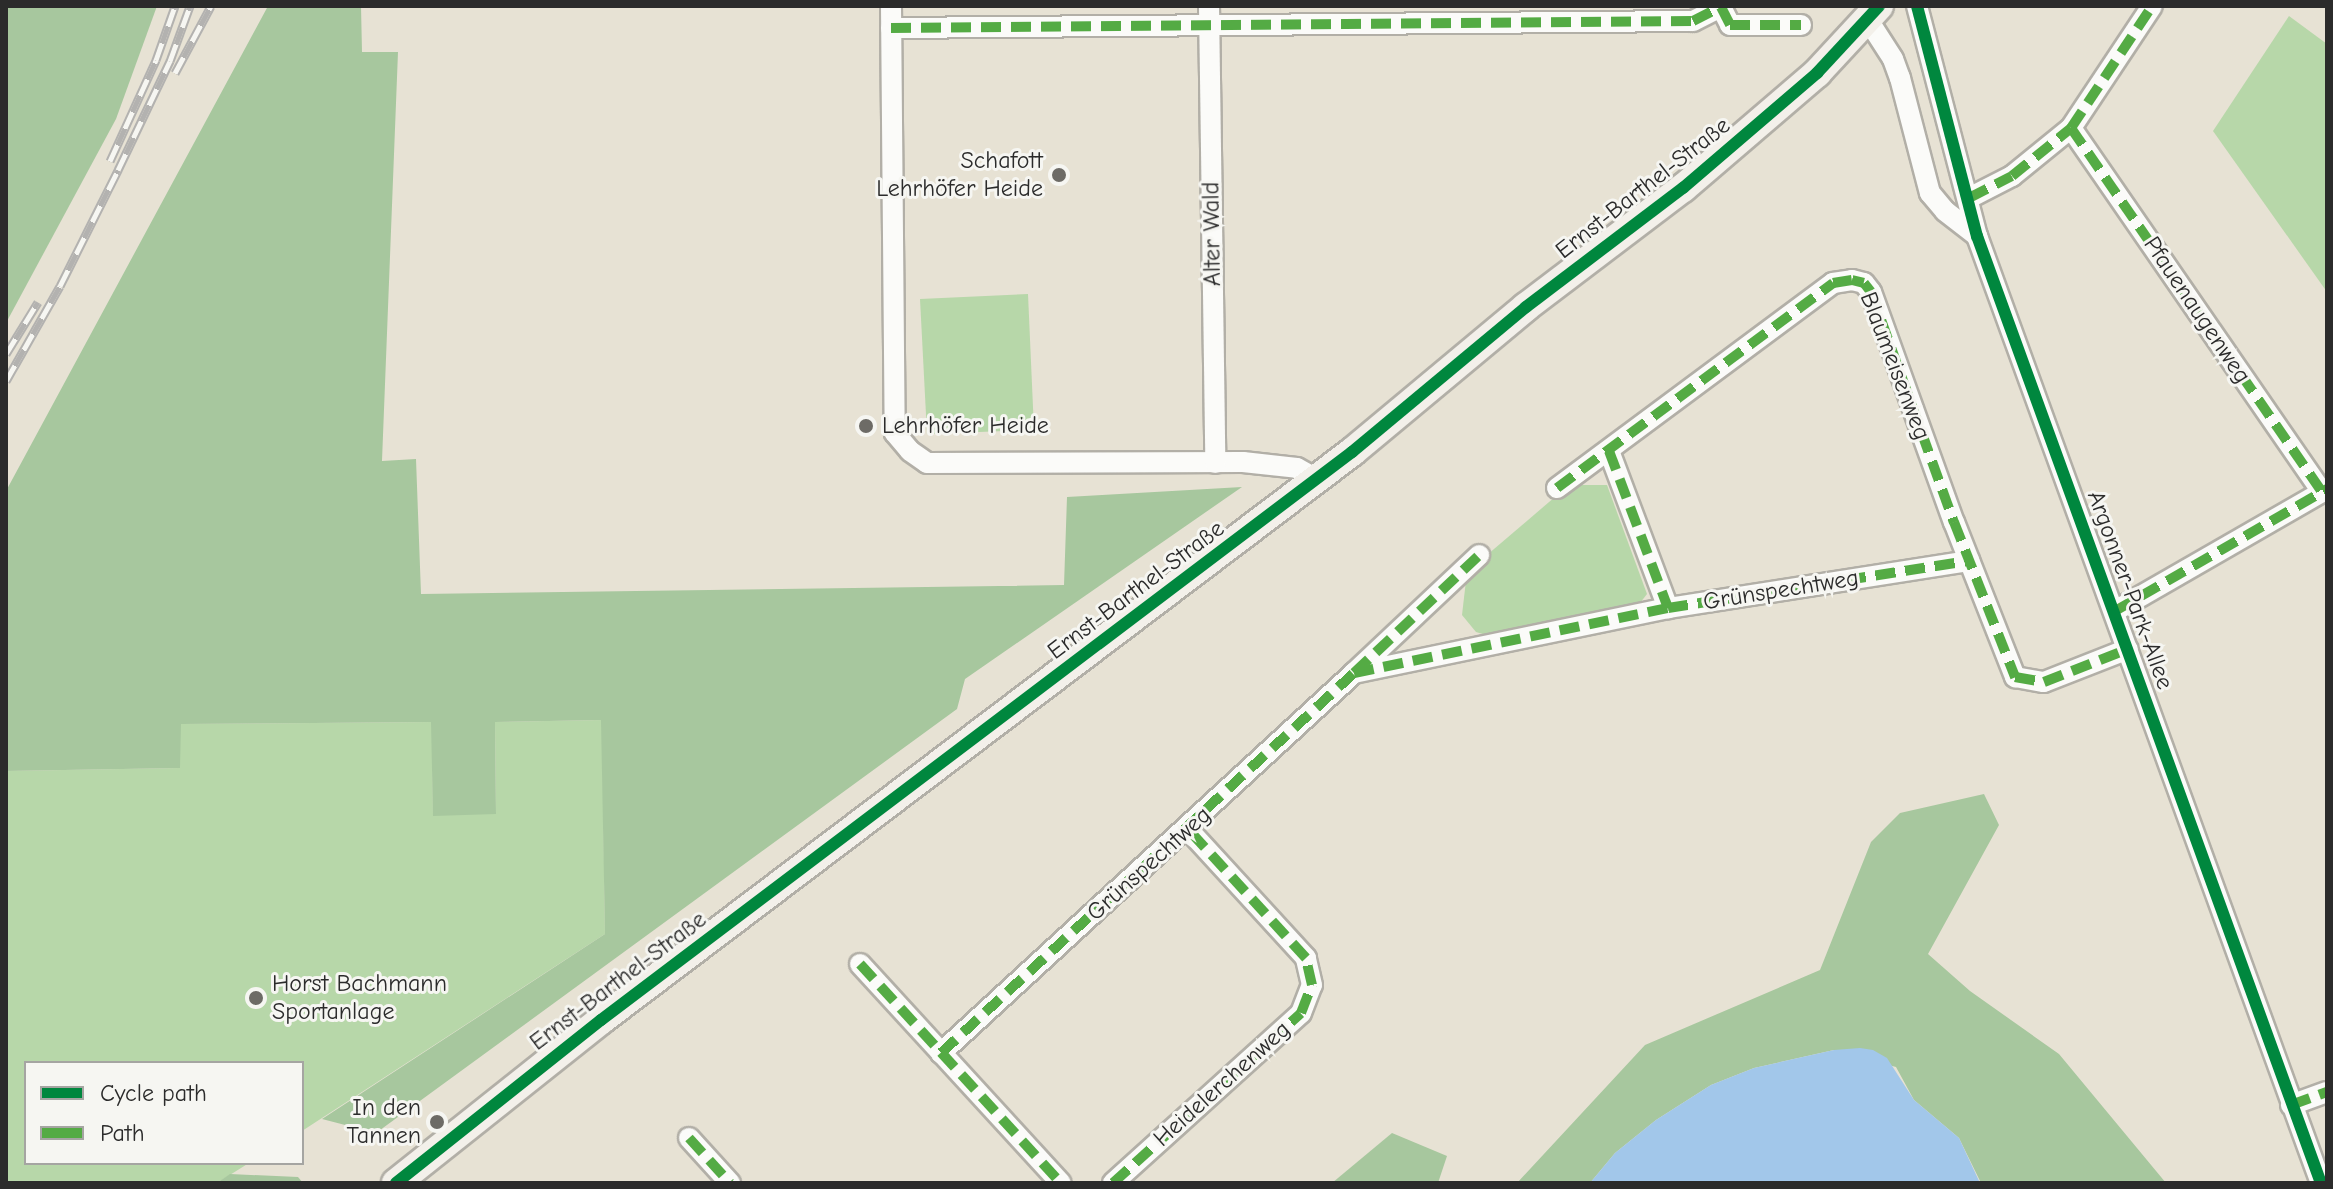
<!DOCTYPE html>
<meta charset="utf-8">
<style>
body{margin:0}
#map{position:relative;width:2333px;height:1189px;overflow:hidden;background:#e7e2d4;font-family:"Comic Neue",sans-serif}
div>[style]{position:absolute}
.green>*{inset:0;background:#b7d7a9}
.forest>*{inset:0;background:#a7c79e}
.water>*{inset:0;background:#a2c7ea}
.roads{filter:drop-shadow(2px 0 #b2afa7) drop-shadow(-2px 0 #b2afa7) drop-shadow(0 2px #b2afa7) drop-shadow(0 -2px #b2afa7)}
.street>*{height:20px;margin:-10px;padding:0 10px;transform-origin:10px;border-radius:10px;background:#fbfbf9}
.secondary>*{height:28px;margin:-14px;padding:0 14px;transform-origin:14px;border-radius:14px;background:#f3f0ea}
.rail>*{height:9px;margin-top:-4.5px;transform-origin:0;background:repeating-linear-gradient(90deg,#f6f6f2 0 18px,#b3b2b0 0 36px);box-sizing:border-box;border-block:2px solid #b3b2b0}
.quiet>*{height:10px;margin-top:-5px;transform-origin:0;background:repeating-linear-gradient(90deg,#54ab44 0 20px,transparent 0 30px)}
.cycleway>*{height:12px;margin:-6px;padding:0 6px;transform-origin:6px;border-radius:6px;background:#00873e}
.dots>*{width:22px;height:22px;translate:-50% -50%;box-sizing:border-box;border:4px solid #f6f6f2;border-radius:50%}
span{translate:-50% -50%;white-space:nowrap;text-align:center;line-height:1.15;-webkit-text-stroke:6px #f6f6f2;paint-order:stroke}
.poi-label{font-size:24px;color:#2b2b2b}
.right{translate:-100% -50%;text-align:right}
.left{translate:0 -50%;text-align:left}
.street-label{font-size:24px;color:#2b2b2b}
.frame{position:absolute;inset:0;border:8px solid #2b2b2b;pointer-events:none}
.legend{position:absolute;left:24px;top:1061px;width:280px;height:104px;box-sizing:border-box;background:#f6f6f2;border:2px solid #a5a5a2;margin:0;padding:10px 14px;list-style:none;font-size:24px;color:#2b2b2b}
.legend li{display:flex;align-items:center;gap:16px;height:40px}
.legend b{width:40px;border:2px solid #a5a5a2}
</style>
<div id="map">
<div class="green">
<div style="clip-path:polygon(2289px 16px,2327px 44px,2327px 292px,2213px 131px)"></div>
<div style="clip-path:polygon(1028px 294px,1034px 430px,927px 434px,920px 299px)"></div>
<div style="clip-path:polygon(1569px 485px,1607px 485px,1647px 594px,1640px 603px,1630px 606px,1486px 635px,1476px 632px,1462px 615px,1467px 572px)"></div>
<div style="clip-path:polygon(602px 720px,605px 934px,302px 1131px,302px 1063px,26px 1063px,26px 1163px,249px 1163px,217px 1183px,6px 1183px,6px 771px,180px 768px,180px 724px,432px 722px,433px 815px,496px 813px,495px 722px)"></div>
</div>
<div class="forest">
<div style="clip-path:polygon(6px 6px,157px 6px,116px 119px,6px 323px)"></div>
<div style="clip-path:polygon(268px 6px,361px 6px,362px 52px,398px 52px,382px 461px,416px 459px,421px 594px,1064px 585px,1067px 497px,1242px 487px,965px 679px,957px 709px,376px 1133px,322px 1119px,605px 934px,601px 720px,495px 722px,496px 814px,433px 816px,431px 722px,181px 724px,180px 768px,6px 771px,6px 491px)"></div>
<div style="clip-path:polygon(1984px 794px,1999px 825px,1928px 954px,1970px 991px,2059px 1054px,2166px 1183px,1981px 1183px,1959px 1138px,1914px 1100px,1896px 1067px,1834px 1050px,1754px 1068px,1711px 1085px,1656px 1120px,1615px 1153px,1590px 1183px,1517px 1183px,1645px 1045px,1820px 970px,1871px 842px,1900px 813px)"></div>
<div style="clip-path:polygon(1392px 1133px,1447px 1156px,1438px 1183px,1332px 1183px)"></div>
<div style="clip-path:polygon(230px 1174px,298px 1177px,303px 1183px,217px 1183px)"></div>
</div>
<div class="water">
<div style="clip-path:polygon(1860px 1048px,1873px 1050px,1887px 1058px,1914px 1100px,1959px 1138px,1980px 1183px,1590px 1183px,1615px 1153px,1656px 1120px,1711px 1085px,1754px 1068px,1834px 1050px)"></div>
</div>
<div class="roads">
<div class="street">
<div style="left:891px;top:6px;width:427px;rotate:89.5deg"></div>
<div style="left:895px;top:433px;width:23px;rotate:50deg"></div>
<div style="left:910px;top:451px;width:21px;rotate:35deg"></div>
<div style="left:927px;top:463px;width:316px;rotate:-0.2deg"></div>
<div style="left:1243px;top:462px;width:54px;rotate:6.3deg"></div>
<div style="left:1297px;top:468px;width:23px;rotate:29deg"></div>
<div style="left:1209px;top:6px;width:457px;rotate:89.2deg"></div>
<div style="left:1917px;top:6px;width:238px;rotate:75.4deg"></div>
<div style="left:1977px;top:236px;width:1008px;rotate:70.04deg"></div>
<div style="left:1721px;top:7px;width:20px;rotate:63deg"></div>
<div style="left:1730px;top:25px;width:71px"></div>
<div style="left:1868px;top:20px;width:46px;rotate:57.3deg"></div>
<div style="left:1893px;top:59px;width:20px;rotate:70deg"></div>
<div style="left:1900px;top:78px;width:119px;rotate:75.4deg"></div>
<div style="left:1930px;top:193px;width:23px;rotate:50deg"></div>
<div style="left:1945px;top:211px;width:41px;rotate:38deg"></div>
<div style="left:891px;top:28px;width:802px;rotate:-0.5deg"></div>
<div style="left:1693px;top:21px;width:33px;rotate:-27deg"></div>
<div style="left:2071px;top:128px;width:442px;rotate:55.4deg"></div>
<div style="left:1969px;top:198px;width:48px;rotate:-27.1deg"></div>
<div style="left:2012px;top:176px;width:76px;rotate:-39.1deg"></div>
<div style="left:2071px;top:128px;width:146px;rotate:-56.4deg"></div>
<div style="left:1609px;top:451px;width:168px;rotate:69.4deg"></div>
<div style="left:1557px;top:488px;width:344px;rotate:-36.6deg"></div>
<div style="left:1833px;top:283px;width:19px;rotate:-9deg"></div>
<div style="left:1852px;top:280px;width:12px;rotate:14deg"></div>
<div style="left:1864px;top:283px;width:11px;rotate:52deg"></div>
<div style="left:1871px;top:292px;width:245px;rotate:70.2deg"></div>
<div style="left:1954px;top:522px;width:167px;rotate:68.5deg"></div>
<div style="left:2015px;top:677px;width:29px;rotate:10deg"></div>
<div style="left:2044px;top:682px;width:90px;rotate:-21.4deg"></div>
<div style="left:2115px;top:611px;width:245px;rotate:-29.9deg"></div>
<div style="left:1354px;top:673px;width:172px;rotate:-43.3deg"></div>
<div style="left:860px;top:964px;width:297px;rotate:47.5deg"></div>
<div style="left:941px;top:1053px;width:561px;rotate:-42.62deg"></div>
<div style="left:1354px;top:673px;width:321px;rotate:-11.7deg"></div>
<div style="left:1668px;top:608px;width:305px;rotate:-8.9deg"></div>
<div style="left:2291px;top:1105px;width:38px;rotate:-20deg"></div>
<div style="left:689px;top:1138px;width:61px;rotate:47.7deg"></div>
<div style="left:1113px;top:1183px;width:253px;rotate:-42.1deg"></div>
<div style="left:1301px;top:1013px;width:30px;rotate:-69deg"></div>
<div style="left:1312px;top:985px;width:28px;rotate:-103deg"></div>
<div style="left:1306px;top:958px;width:175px;rotate:-132.5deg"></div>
</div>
<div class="secondary">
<div style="left:396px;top:1183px;width:262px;rotate:-38.5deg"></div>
<div style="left:601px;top:1020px;width:942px;rotate:-37.1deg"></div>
<div style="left:1352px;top:452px;width:226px;rotate:-39.8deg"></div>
<div style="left:1526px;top:307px;width:197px;rotate:-37.2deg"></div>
<div style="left:1683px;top:188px;width:177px;rotate:-40.6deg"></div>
<div style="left:1817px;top:73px;width:91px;rotate:-47.2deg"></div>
</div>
</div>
<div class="rail">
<div style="left:175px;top:73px;width:76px;rotate:-61.8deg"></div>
<div style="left:110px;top:161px;width:111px;rotate:-65.5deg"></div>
<div style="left:156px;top:60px;width:57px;rotate:-70.6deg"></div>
<div style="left:6px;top:354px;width:61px;rotate:-58.4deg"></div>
<div style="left:6px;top:381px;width:109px;rotate:-60.4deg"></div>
<div style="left:60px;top:286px;width:130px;rotate:-63.4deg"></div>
<div style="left:118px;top:170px;width:121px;rotate:-64.5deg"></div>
<div style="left:170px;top:61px;width:59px;rotate:-70deg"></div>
</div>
<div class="quiet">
<div style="left:1721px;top:7px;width:20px;rotate:63deg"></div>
<div style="left:1730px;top:25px;width:71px"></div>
<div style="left:891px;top:28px;width:802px;rotate:-0.5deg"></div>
<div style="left:1693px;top:21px;width:33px;rotate:-27deg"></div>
<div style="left:2071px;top:128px;width:442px;rotate:55.4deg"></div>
<div style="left:1969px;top:198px;width:48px;rotate:-27.1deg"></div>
<div style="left:2012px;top:176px;width:76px;rotate:-39.1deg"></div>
<div style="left:2071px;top:128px;width:146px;rotate:-56.4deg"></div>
<div style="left:1609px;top:451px;width:168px;rotate:69.4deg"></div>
<div style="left:1557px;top:488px;width:344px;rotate:-36.6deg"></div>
<div style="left:1833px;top:283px;width:19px;rotate:-9deg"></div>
<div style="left:1852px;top:280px;width:12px;rotate:14deg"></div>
<div style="left:1864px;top:283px;width:11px;rotate:52deg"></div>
<div style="left:1871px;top:292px;width:245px;rotate:70.2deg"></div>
<div style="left:1954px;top:522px;width:167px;rotate:68.5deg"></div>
<div style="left:2015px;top:677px;width:29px;rotate:10deg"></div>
<div style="left:2044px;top:682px;width:90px;rotate:-21.4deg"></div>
<div style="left:2115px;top:611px;width:245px;rotate:-29.9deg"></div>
<div style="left:1354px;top:673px;width:172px;rotate:-43.3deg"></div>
<div style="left:860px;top:964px;width:297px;rotate:47.5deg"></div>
<div style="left:941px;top:1053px;width:561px;rotate:-42.62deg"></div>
<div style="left:1354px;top:673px;width:321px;rotate:-11.7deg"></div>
<div style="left:1668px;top:608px;width:305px;rotate:-8.9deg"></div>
<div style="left:2291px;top:1105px;width:38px;rotate:-20deg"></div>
<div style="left:689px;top:1138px;width:61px;rotate:47.7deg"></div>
<div style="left:1113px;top:1183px;width:253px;rotate:-42.1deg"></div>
<div style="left:1301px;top:1013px;width:30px;rotate:-69deg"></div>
<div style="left:1312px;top:985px;width:28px;rotate:-103deg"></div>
<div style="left:1306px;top:958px;width:175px;rotate:-132.5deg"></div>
</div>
<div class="cycleway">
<div style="left:1917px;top:6px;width:238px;rotate:75.4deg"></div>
<div style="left:1977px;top:236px;width:1008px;rotate:70.04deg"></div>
<div style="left:396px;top:1183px;width:262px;rotate:-38.5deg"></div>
<div style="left:601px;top:1020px;width:942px;rotate:-37.1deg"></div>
<div style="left:1352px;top:452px;width:226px;rotate:-39.8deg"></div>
<div style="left:1526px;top:307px;width:197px;rotate:-37.2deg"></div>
<div style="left:1683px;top:188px;width:177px;rotate:-40.6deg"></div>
<div style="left:1817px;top:73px;width:91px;rotate:-47.2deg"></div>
</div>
<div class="dots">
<div style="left:1059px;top:175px;background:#6d6b66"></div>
<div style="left:866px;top:426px;background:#6d6b66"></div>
<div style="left:256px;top:998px;background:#6d6b66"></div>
<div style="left:437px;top:1122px;background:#6d6b66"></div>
</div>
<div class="poi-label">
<span class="right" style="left:1043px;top:175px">Schafott<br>Lehrhöfer Heide</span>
<span class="left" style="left:882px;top:426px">Lehrhöfer Heide</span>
<span class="left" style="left:272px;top:998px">Horst Bachmann<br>Sportanlage</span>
<span class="right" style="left:421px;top:1122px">In den<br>Tannen</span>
</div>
<div class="street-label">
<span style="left:1643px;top:188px;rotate:-38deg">Ernst-Barthel-Straße</span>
<span style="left:1212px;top:234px;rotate:-91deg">Alter Wald</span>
<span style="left:2197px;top:310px;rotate:56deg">Pfauenaugenweg</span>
<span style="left:1895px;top:366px;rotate:69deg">Blaumeisenweg</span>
<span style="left:1136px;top:590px;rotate:-37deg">Ernst-Barthel-Straße</span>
<span style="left:1781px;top:590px;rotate:-9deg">Grünspechtweg</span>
<span style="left:2130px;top:590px;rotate:70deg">Argonner-Park-Allee</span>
<span style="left:1149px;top:864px;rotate:-42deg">Grünspechtweg</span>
<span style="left:618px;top:981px;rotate:-37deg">Ernst-Barthel-Straße</span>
<span style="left:1222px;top:1084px;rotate:-42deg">Heidelerchenweg</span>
</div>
<div class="frame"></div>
<ul class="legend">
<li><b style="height:10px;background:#00873e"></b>Cycle path</li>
<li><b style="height:10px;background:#54ab44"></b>Path</li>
</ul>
</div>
